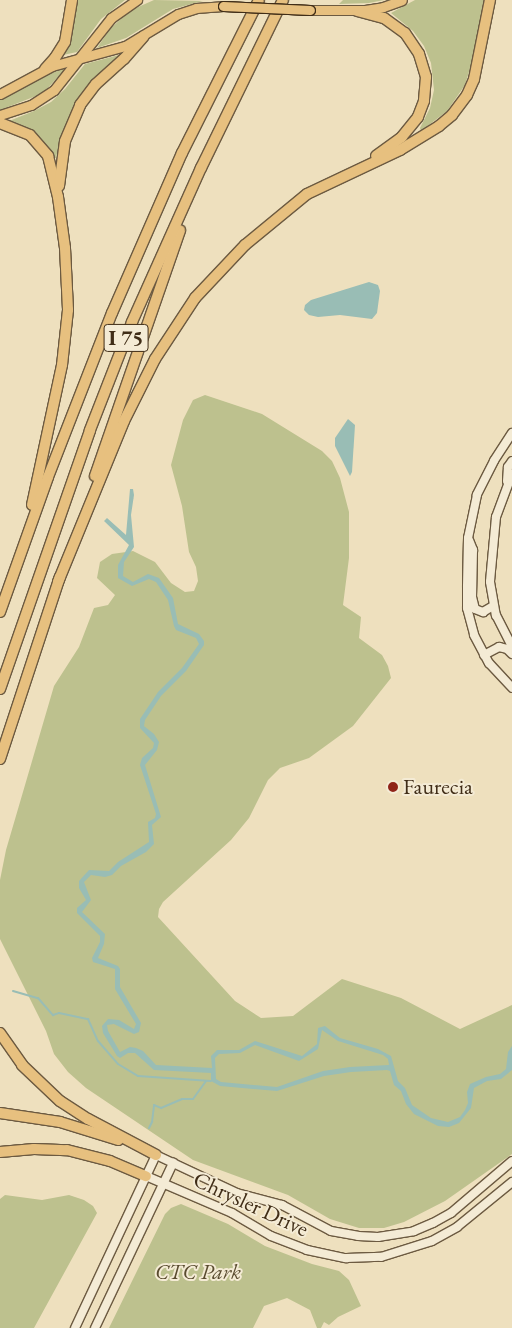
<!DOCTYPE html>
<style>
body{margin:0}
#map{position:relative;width:512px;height:1328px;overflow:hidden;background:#eee0be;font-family:"EB Garamond",serif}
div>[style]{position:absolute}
.green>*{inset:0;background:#bdc18e}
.water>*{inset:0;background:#99bdb5}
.stream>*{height:2px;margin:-1px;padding:0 1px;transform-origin:1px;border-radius:1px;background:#99bdb5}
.roads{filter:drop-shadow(1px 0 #6c5a41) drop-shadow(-1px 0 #6c5a41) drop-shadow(0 1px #6c5a41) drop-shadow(0 -1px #6c5a41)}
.minor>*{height:8px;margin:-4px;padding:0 4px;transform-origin:4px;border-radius:4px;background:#f4ebd5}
.major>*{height:9px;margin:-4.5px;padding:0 4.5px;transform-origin:4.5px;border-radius:4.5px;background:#e7c07f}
.highway>*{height:10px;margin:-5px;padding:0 5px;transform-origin:5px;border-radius:5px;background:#e7c07f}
.bridges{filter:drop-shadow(1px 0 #402d17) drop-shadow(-1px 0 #402d17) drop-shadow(0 1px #402d17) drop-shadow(0 -1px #402d17)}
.major-bridge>*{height:9px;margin:-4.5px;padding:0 4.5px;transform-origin:4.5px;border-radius:4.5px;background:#e7c07f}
.dots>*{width:14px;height:14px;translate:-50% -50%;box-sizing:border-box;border:2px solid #f4ebd5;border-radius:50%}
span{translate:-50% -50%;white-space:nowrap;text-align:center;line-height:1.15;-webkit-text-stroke:4px #f4ebd5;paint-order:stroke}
.shield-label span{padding:1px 4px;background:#f4ebd5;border:1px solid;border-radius:4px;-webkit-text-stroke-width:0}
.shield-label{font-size:21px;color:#402d17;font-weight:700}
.poi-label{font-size:22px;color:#402d17}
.left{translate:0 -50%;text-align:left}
.street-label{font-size:22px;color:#402d17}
.park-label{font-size:22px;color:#594b2f;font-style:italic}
</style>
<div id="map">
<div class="green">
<div style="clip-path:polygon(76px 0,125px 0,101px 19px,77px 52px,63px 55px,71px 37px)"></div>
<div style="clip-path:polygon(154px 0,203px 1px,173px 9px,126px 38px,97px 48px,110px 29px,123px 17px,136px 8px)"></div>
<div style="clip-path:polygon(343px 0,384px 0,369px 3px,339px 4px)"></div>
<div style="clip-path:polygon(415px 0,484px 0,472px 62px,465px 85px,447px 111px,421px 131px,420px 128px,430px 108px,434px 90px,431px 63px,424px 46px,413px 31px,391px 13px)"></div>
<div style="clip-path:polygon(119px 55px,89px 84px,76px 103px,62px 133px,56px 158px,53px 158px,43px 141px,35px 132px,9px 121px,34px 111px,51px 102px,65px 89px,85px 64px)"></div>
<div style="clip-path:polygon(66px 68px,47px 89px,36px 96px,0 110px,0 100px,43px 76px)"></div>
<div style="clip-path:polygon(205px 395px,262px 414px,322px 451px,332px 461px,340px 478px,349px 512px,349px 558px,343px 605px,361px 617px,359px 638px,382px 655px,388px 666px,391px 678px,353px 726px,309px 758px,280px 768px,268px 780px,249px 818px,231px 840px,163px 902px,159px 909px,158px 917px,235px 1001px,261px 1018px,293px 1016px,342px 979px,401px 998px,460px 1029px,512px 1005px,512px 1154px,445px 1201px,404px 1222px,384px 1228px,359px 1228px,330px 1219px,288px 1195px,193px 1160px,86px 1088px,68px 1072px,54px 1054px,46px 1031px,0 939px,0 880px,6px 850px,54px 686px,79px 647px,94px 608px,108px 605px,115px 595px,97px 578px,100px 562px,112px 554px,133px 551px,155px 562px,171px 583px,185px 592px,194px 591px,198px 581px,196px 567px,189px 552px,182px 506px,171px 465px,183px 420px,193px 400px)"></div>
<div style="clip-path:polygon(5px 1195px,42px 1200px,69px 1195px,84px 1200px,93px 1206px,97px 1213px,34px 1328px,0 1328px,0 1199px)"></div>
<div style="clip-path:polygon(181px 1204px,228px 1224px,265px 1246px,312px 1264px,339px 1271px,349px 1280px,361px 1306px,338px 1317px,329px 1325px,324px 1322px,321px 1328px,317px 1328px,310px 1310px,287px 1298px,264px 1306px,253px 1328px,109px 1328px,165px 1214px,171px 1208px)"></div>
</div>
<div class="water">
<div style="clip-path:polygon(369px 282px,378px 285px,380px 291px,377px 313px,372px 319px,340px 315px,318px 317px,309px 315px,304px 310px,305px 305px,311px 300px)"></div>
<div style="clip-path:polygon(348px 419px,355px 425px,352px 472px,350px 476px,335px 446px,335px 438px)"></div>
<div style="clip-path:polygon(evenodd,130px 489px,133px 489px,134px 495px,131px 515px,134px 547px,124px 562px,123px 576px,133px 582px,148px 574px,159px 578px,173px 598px,178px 624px,199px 634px,204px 641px,204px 645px,186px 671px,161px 696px,145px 720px,144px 726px,154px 734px,159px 742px,157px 750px,145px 765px,161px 817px,152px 825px,154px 844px,146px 852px,121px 866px,112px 875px,105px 877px,91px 875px,84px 882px,91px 900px,82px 912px,105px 934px,104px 944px,98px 958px,118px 966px,120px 969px,120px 987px,141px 1023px,139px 1032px,134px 1034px,114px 1024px,107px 1025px,108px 1031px,120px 1052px,130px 1047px,136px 1048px,143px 1051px,156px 1065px,212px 1068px,211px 1056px,217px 1050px,239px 1050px,255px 1041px,302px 1056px,317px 1044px,318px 1028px,325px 1026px,340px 1038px,378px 1049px,391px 1056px,398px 1081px,405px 1088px,412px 1105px,431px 1118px,448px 1122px,460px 1117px,465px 1110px,468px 1103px,467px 1092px,470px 1084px,486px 1077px,500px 1074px,506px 1069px,508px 1052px,512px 1046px,512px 1070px,501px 1079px,487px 1081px,474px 1088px,471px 1108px,459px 1123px,449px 1127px,438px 1126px,414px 1114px,406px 1104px,401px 1091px,394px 1085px,390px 1071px,387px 1070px,351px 1072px,324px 1076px,277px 1091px,220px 1086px,211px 1081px,211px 1073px,154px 1070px,135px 1053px,128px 1053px,120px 1058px,117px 1056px,103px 1033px,102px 1026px,108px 1019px,119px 1020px,134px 1029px,136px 1024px,115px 989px,115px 969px,93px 962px,92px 958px,100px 942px,100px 936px,77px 913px,77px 908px,86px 900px,79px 888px,79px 881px,89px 870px,109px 871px,118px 862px,149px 842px,148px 822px,155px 818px,156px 814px,140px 765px,142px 758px,153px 748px,154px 743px,140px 728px,140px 719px,158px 692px,182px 668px,199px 644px,196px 638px,176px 630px,174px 626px,168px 600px,156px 582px,149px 579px,132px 586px,118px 578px,118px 565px,129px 545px,104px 521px,107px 518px,126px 535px,130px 489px,322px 1030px,338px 1041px,383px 1055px,388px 1059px,389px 1065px,350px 1067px,323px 1071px,277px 1087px,221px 1082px,216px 1079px,215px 1058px,219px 1054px,240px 1053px,255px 1045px,299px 1061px,318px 1049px,322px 1030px)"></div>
</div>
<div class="stream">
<div style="left:13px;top:991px;width:26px;rotate:16deg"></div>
<div style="left:38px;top:998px;width:23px;rotate:49deg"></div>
<div style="left:53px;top:1015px;width:6px;rotate:-18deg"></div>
<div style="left:59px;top:1013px;width:30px;rotate:12deg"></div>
<div style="left:88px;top:1019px;width:24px;rotate:66deg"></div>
<div style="left:98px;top:1041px;width:30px;rotate:49deg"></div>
<div style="left:118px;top:1064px;width:23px;rotate:31deg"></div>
<div style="left:138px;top:1076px;width:73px;rotate:3.9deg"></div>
<div style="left:149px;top:1128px;width:7px;rotate:-63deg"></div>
<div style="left:152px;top:1122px;width:17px;rotate:-83deg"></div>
<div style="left:154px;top:1105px;width:8px;rotate:23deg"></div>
<div style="left:161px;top:1108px;width:23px;rotate:-23deg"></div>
<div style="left:182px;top:1099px;width:11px"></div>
<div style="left:193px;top:1099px;width:22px;rotate:-54deg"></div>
</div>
<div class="roads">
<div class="minor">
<div style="left:512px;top:433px;width:33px;rotate:123deg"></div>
<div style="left:494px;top:461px;width:38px;rotate:117deg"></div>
<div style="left:477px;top:495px;width:44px;rotate:101.8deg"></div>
<div style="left:468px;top:538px;width:49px;rotate:91.2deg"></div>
<div style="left:467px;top:587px;width:21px;rotate:90deg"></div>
<div style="left:467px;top:608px;width:28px;rotate:75deg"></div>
<div style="left:474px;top:635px;width:32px;rotate:62deg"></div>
<div style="left:489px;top:663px;width:34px;rotate:47deg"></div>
<div style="left:512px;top:474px;width:46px;rotate:110.4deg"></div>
<div style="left:496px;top:517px;width:65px;rotate:95.3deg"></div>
<div style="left:490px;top:582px;width:34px;rotate:80deg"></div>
<div style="left:496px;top:615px;width:35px;rotate:63deg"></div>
<div style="left:507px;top:481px;width:14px;rotate:-86deg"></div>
<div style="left:508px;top:467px;width:7px;rotate:-56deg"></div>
<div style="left:469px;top:540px;width:11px;rotate:68deg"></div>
<div style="left:473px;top:550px;width:47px;rotate:91.2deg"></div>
<div style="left:472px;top:597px;width:12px;rotate:76deg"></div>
<div style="left:475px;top:609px;width:9px;rotate:21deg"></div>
<div style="left:483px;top:612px;width:12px;rotate:-31deg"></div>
<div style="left:484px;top:655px;width:17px;rotate:-28deg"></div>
<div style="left:499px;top:647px;width:8px;rotate:14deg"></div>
<div style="left:507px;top:649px;width:7px;rotate:45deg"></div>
<div style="left:146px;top:1176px;width:94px;rotate:23.3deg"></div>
<div style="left:232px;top:1213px;width:45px;rotate:30.5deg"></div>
<div style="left:271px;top:1236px;width:39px;rotate:21deg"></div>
<div style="left:307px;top:1250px;width:40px;rotate:12deg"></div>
<div style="left:346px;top:1258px;width:35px;rotate:-2deg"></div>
<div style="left:381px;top:1257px;width:53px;rotate:-17.4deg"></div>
<div style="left:432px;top:1241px;width:29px;rotate:-29deg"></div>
<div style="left:457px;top:1227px;width:71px;rotate:-39.3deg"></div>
<div style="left:75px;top:1328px;width:191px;rotate:-64.9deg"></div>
<div style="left:156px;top:1155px;width:89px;rotate:25.1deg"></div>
<div style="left:237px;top:1193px;width:47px;rotate:14.9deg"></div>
<div style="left:282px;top:1205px;width:55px;rotate:28deg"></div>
<div style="left:331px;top:1231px;width:27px;rotate:10deg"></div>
<div style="left:358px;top:1236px;width:20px;rotate:3deg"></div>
<div style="left:378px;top:1237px;width:36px;rotate:-9deg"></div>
<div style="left:414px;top:1231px;width:21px;rotate:-23deg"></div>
<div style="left:433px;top:1223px;width:21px;rotate:-29deg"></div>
<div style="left:451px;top:1213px;width:80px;rotate:-40.4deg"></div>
<div style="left:95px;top:1328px;width:183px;rotate:-64.7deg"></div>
</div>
<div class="major">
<div style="left:310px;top:10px;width:55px"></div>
<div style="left:365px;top:10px;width:18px;rotate:-9deg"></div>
<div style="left:383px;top:7px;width:20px;rotate:-20deg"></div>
<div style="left:0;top:94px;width:59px;rotate:-28.3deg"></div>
<div style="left:52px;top:66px;width:76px;rotate:-15.3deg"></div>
<div style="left:125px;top:46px;width:62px;rotate:-31.1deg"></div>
<div style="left:178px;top:14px;width:19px;rotate:-18deg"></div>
<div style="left:196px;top:8px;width:27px;rotate:-4deg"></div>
<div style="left:0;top:115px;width:33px;rotate:-18deg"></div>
<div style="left:31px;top:105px;width:27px;rotate:-33deg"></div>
<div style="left:54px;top:90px;width:92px;rotate:-51.6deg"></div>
<div style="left:111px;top:18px;width:32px;rotate:-35deg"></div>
</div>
<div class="highway">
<div style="left:357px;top:11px;width:28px;rotate:15deg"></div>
<div style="left:384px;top:18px;width:26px;rotate:36deg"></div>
<div style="left:405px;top:33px;width:25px;rotate:56deg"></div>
<div style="left:419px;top:54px;width:24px;rotate:73deg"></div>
<div style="left:426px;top:77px;width:24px;rotate:95deg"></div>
<div style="left:424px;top:101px;width:17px;rotate:111deg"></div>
<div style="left:418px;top:117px;width:26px;rotate:129deg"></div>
<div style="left:402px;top:137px;width:32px;rotate:144deg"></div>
<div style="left:45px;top:69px;width:15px;rotate:-48deg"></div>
<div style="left:55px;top:58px;width:19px;rotate:-58deg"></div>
<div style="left:65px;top:42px;width:43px;rotate:-80.5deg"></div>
<div style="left:0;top:123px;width:32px;rotate:22deg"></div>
<div style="left:30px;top:135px;width:28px;rotate:49deg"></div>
<div style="left:48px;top:156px;width:42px;rotate:76.3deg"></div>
<div style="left:58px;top:197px;width:51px;rotate:82.2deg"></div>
<div style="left:65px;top:248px;width:62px;rotate:87.2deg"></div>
<div style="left:68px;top:310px;width:55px;rotate:96.2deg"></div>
<div style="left:62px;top:365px;width:143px;rotate:102.1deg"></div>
<div style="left:59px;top:186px;width:45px;rotate:-82.4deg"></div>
<div style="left:65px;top:141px;width:39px;rotate:-67deg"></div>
<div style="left:80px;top:105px;width:26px;rotate:-53deg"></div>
<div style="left:96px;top:84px;width:38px;rotate:-42deg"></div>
<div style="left:124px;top:59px;width:30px;rotate:-49deg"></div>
<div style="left:95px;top:476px;width:260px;rotate:-70.9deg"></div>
<div style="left:58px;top:582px;width:174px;rotate:-67.7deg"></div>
<div style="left:124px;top:421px;width:69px;rotate:-63.4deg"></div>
<div style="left:155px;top:359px;width:73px;rotate:-56.7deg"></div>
<div style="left:195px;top:298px;width:73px;rotate:-46.7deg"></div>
<div style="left:245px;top:245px;width:80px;rotate:-39.4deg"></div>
<div style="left:307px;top:194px;width:103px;rotate:-25.3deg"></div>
<div style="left:400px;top:150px;width:46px;rotate:-31.6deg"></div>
<div style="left:439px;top:126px;width:17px;rotate:-40deg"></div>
<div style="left:452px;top:115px;width:25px;rotate:-53deg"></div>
<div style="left:467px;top:95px;width:17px;rotate:-66deg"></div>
<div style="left:474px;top:79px;width:81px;rotate:-78.6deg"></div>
<div style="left:0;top:612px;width:143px;rotate:-70.4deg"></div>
<div style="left:48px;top:477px;width:176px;rotate:-68.7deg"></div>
<div style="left:112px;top:313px;width:175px;rotate:-66.4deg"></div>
<div style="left:182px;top:153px;width:171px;rotate:-63.3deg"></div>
<div style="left:0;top:689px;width:274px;rotate:-70.8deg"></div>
<div style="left:90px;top:430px;width:116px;rotate:-68.7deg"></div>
<div style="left:132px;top:322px;width:169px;rotate:-65.9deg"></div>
<div style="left:201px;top:168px;width:187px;rotate:-64deg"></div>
<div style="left:0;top:759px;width:192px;rotate:-71.8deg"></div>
<div style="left:0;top:1033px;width:39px;rotate:55deg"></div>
<div style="left:22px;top:1065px;width:52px;rotate:43.5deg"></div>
<div style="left:60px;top:1101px;width:33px;rotate:33deg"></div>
<div style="left:88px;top:1119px;width:77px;rotate:27.9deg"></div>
<div style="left:0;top:1113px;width:61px;rotate:8.5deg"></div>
<div style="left:60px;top:1122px;width:61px;rotate:17.2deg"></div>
<div style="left:0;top:1152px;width:34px;rotate:-5deg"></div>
<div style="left:34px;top:1149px;width:33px;rotate:2deg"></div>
<div style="left:67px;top:1150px;width:44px;rotate:14.3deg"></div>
<div style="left:110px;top:1161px;width:39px;rotate:23deg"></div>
</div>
</div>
<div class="bridges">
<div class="major-bridge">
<div style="left:223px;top:6px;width:87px;rotate:2.6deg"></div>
</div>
</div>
<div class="dots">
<div style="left:393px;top:787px;background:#8f2418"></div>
</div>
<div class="shield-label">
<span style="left:126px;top:338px">I 75</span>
</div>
<div class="poi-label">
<span class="left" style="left:403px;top:787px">Faurecia</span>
</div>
<div class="street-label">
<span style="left:251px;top:1204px;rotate:25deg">Chrysler Drive</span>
</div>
<div class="park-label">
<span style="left:198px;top:1272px">CTC Park</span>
</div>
</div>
